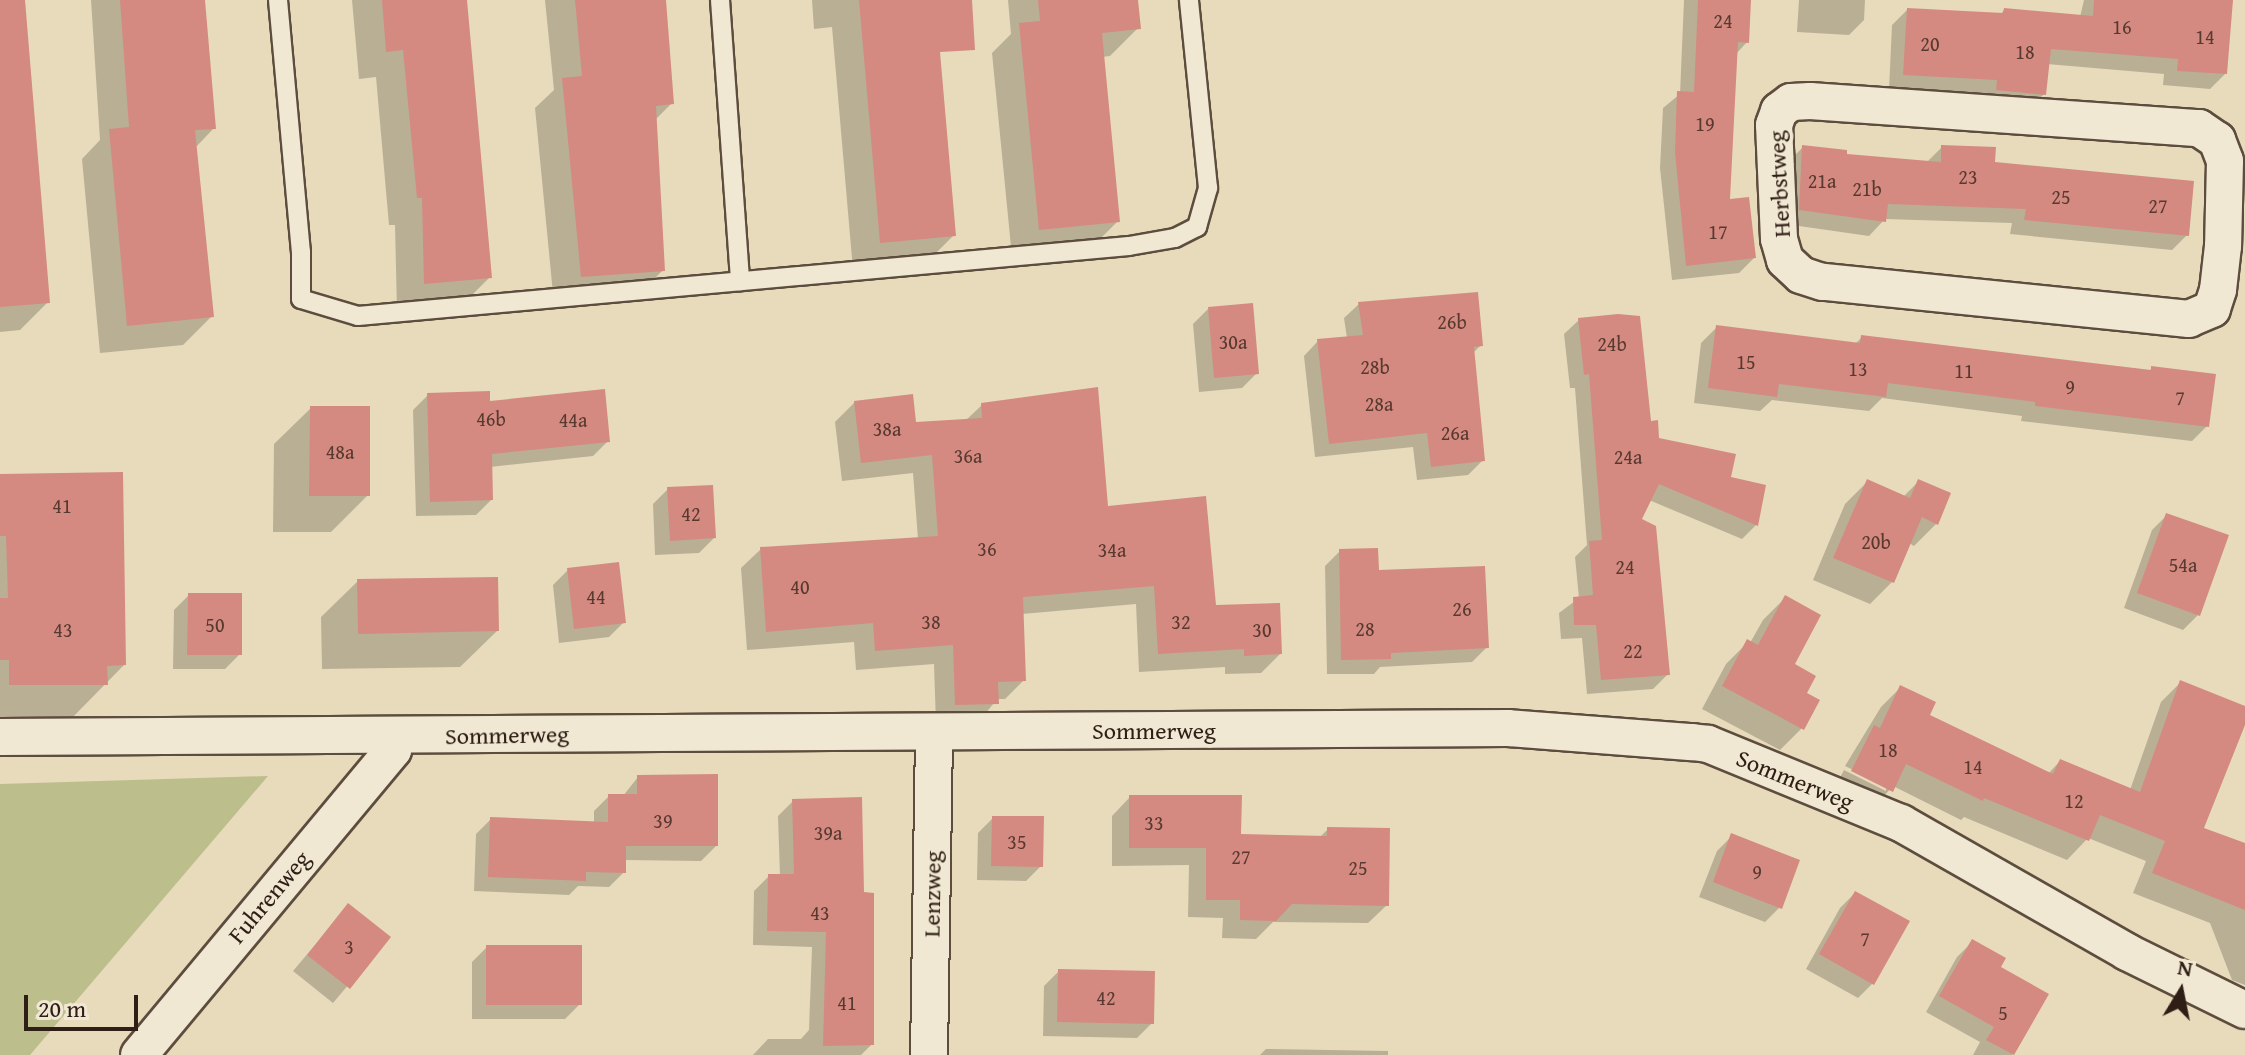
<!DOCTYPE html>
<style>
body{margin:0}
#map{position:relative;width:2245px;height:1055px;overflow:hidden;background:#e8dbbb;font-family:"Gentium Book Plus",serif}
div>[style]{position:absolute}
.green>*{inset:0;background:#bcbe8c}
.shadow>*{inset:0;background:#0003}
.building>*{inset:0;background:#d48a80}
.roads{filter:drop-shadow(2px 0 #5d4d3e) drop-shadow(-2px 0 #5d4d3e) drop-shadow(0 2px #5d4d3e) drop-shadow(0 -2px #5d4d3e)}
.service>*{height:18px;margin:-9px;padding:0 9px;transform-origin:9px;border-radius:9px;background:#f0e8d3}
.minor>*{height:36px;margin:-18px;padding:0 18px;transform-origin:18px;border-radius:18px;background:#f0e8d3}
span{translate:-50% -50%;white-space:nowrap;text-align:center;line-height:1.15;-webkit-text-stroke:7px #f0e8d3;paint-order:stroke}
.number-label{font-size:20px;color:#583930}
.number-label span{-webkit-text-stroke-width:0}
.street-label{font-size:24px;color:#2f1e15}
.north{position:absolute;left:2141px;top:951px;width:80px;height:80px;-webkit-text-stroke:6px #f0e8d3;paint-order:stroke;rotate:10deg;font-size:22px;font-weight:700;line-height:32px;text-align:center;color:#2f1e15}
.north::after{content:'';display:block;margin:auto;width:28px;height:36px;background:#2f1e15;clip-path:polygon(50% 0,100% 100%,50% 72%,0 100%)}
.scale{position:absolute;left:24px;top:995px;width:114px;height:36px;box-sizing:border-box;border:4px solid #2f1e15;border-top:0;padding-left:10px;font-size:24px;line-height:28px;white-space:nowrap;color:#2f1e15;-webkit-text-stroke:6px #f0e8d3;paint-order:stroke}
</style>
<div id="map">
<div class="green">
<div style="clip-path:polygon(268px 776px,30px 1055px,0 1055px,0 784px)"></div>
</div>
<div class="shadow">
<div style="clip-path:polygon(0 0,23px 0,48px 302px,20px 330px,0 332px)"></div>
<div style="clip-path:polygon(91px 0,203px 0,214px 128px,195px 148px,211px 317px,183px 345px,100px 353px,82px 159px,100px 140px)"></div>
<div style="clip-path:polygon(352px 0,465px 0,490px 277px,462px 305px,397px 311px,395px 225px,389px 225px,376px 77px,359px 79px)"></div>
<div style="clip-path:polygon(545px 0,664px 0,672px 103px,655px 120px,663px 270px,635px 298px,554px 304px,535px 108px,554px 90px)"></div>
<div style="clip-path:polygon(812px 0,933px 0,954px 235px,926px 263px,853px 270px,832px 27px,814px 29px)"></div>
<div style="clip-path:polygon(1008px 0,1136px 0,1138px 28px,1110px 56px,1102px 57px,1118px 221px,1090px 249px,1012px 257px,992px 53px,1011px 34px)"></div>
<div style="clip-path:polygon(1684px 0,1749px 0,1747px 42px,1736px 54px,1728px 202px,1754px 258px,1739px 273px,1672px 280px,1660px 168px,1663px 108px,1680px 94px)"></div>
<div style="clip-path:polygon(1799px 0,1865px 0,1864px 20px,1849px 35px,1797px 32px)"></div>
<div style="clip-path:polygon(2084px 0,2203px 0,2225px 74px,2210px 89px,2163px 85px,2164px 74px,2047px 64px,2044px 94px,2029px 109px,1982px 104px,1983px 94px,1889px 90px,1892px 25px,1907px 10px,2000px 15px,2004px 10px,2080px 17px)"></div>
<div style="clip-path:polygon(1803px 147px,1845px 155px,1926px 163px,1942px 147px,2187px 235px,2172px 250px,2010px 234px,2012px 223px,1885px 219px,1869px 236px,1785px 224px,1788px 162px)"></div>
<div style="clip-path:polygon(1359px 304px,1481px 345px,1472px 354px,1483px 460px,1468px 475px,1417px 480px,1413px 447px,1315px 457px,1304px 356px,1318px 341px,1347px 338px,1344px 318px)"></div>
<div style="clip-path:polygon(1208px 309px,1257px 373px,1242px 388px,1199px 392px,1193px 324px)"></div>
<div style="clip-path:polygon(1579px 320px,1657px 440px,1729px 479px,1756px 525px,1742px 539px,1649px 500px,1640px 520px,1668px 674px,1653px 689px,1587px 694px,1582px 638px,1561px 639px,1559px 613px,1579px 598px,1575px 557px,1587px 545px,1575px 388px,1570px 388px,1564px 334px)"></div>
<div style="clip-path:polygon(1716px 328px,1855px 344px,1862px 337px,2148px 372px,2152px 368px,2207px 426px,2192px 441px,2021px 421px,2022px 416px,1882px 398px,1869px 411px,1772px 400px,1760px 411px,1694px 403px,1701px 343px)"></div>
<div style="clip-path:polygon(428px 395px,488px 403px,608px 441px,593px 456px,490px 467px,491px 500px,476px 515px,416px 516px,413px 410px)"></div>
<div style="clip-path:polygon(855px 402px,915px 424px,965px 421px,982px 405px,1106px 508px,1214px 607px,1280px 654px,1261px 673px,1225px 674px,1225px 667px,1139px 672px,1136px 604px,1022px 614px,1024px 680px,1005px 699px,997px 699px,978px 723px,936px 724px,934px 664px,856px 670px,854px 642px,747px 650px,741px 568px,761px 549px,918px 539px,913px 473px,842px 481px,835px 422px)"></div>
<div style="clip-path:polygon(311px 408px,368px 495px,331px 532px,273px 532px,274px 444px)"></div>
<div style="clip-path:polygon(0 476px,124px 665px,69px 721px,0 721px)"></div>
<div style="clip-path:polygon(1919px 481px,1936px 524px,1914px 546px,1909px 543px,1892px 582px,1870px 604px,1813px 580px,1845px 504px,1867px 482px,1903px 497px)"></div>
<div style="clip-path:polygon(668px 489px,714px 538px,699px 553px,655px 555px,653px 504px)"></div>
<div style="clip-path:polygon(2167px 515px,2198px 615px,2183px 630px,2124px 608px,2152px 530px)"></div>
<div style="clip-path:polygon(1340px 551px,1377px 573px,1487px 647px,1472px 662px,1380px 667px,1374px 674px,1327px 674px,1325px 566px)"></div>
<div style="clip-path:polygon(568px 570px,624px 622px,609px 637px,559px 643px,553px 585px)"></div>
<div style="clip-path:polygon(358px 581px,497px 631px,460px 667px,322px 669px,321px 617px)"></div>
<div style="clip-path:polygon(189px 595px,240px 654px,225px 669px,173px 669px,174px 610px)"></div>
<div style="clip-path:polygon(1785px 598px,1792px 665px,1804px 694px,1802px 728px,1780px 750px,1702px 709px,1726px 664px,1748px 642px,1750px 643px,1763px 620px)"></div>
<div style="clip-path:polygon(2181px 682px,2245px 708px,2245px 719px,2201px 830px,2245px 845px,2245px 985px,2232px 980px,2210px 923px,2133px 893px,2146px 861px,2088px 838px,2067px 860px,1964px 817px,1961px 820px,1893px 786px,1871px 810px,1833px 791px,1844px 770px,1886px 791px,1886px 786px,1845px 766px,1881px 707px,1901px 687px,1927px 716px,2048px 774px,2060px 761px,2130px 790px,2161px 702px)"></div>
<div style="clip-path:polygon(638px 777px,716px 846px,701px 861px,624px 860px,624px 872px,609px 887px,578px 886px,569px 895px,474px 891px,476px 834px,491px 819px,594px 823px,594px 811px,609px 796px,623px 796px)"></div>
<div style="clip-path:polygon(1130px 797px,1239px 836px,1319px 838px,1328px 829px,1387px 905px,1368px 923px,1273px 922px,1256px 939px,1222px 938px,1223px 918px,1188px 917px,1189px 865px,1112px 866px,1112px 816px)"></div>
<div style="clip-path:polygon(793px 801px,862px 894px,872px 1044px,861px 1055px,753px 1055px,768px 1039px,801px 1039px,809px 1030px,812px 947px,753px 945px,754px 891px,769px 876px,780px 876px,778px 816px)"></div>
<div style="clip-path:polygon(993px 818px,1041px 866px,1026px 881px,977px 880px,978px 833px)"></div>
<div style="clip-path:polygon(1732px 836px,1780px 907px,1765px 922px,1699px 897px,1717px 851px)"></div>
<div style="clip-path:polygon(1855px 893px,1873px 983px,1858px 998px,1806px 969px,1840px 908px)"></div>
<div style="clip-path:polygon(348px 906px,388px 938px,333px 1003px,293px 971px)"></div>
<div style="clip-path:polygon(1972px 942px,1998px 968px,2046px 995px,2012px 1055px,1973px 1055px,1980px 1042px,1926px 1012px,1957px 957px)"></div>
<div style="clip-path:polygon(487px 947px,580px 1004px,565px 1019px,472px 1019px,472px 962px)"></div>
<div style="clip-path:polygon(1059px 971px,1152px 1023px,1137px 1038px,1043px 1036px,1044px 986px)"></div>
<div style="clip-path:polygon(1266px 1049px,1388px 1051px,1388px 1055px,1260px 1055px)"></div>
</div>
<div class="building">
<div style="clip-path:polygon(0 0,25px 0,50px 303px,0 307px)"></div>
<div style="clip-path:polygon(120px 0,205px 0,216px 129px,195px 130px,214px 317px,127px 326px,109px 129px,129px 127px)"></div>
<div style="clip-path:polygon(382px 0,467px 0,492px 278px,424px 284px,422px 198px,417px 198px,403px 50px,386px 52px)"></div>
<div style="clip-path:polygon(575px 0,666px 0,674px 104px,656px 106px,665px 271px,581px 277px,562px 78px,582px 76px)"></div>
<div style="clip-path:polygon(859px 0,972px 0,975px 50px,940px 52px,956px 236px,880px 243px)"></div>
<div style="clip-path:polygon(1038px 0,1138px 0,1141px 29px,1102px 33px,1120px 222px,1039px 230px,1019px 23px,1040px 21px)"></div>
<div style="clip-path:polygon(1698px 0,1751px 0,1749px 43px,1738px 42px,1730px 199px,1749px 197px,1756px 258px,1686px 266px,1675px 152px,1677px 91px,1694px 92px)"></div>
<div style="clip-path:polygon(2094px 0,2233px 0,2227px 74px,2177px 71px,2178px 59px,2051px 49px,2046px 95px,1996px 90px,1997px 80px,1903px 75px,1907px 8px,2003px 13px,2004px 8px,2093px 16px)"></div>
<div style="clip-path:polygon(1802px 145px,1847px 150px,1847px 154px,1941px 162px,1941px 145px,1996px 147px,1995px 162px,2194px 181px,2189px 236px,2024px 220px,2026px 209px,1888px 204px,1886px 222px,1799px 210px)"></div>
<div style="clip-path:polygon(1478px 292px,1483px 346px,1474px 347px,1485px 461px,1431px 467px,1427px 433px,1329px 444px,1317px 339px,1363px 335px,1358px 302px)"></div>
<div style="clip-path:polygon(1253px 303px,1259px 374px,1214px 378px,1208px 307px)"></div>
<div style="clip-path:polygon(1618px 314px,1640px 316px,1651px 421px,1658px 420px,1659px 438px,1736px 454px,1731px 477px,1766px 485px,1758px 526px,1659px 484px,1642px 519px,1656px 526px,1670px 675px,1601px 680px,1596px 625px,1574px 625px,1573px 597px,1593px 595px,1589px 541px,1602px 540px,1589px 374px,1584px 375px,1578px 318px)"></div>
<div style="clip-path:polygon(1716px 325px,1860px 343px,1861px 335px,2151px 370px,2151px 366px,2216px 374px,2209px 427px,2035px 406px,2035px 402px,1888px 383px,1886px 397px,1779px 384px,1777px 397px,1708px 388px)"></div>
<div style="clip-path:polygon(1098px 387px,1108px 506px,1206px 496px,1216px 605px,1280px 603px,1282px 654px,1244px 656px,1244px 649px,1158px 654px,1154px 586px,1023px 597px,1026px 681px,998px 682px,999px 704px,955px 705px,953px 645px,875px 651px,873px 623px,766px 632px,760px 547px,938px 536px,932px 455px,861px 463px,854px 401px,913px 394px,916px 422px,982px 418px,981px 403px)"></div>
<div style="clip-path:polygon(605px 389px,610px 442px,492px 454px,493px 500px,430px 502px,427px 393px,490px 391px,490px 401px)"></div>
<div style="clip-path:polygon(310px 406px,370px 406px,370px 496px,309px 496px)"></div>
<div style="clip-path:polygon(123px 472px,126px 665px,107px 666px,108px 685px,9px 685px,9px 660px,0 660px,0 598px,8px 598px,6px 536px,0 536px,0 474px)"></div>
<div style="clip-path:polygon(1867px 479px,1910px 498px,1918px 479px,1951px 493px,1938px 525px,1922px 517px,1894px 583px,1833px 558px)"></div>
<div style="clip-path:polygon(713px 485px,716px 538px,670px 541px,667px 487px)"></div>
<div style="clip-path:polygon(2166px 513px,2229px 535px,2200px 616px,2137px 593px)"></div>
<div style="clip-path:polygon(1378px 548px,1379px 570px,1485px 566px,1489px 648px,1391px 653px,1391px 659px,1341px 660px,1339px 549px)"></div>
<div style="clip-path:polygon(619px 562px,626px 623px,574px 629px,567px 568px)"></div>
<div style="clip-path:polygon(498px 577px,499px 631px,358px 634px,357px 579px)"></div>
<div style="clip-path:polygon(188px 593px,242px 593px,242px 655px,187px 655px)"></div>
<div style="clip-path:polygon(1785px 595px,1821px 615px,1795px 664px,1816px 676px,1807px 693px,1820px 700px,1804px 730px,1722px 686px,1747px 639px,1758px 645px)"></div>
<div style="clip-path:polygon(2180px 680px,2245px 706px,2245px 725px,2204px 828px,2245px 843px,2245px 910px,2152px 873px,2165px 841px,2100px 815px,2089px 841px,1984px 798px,1983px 801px,1906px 764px,1893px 792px,1851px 771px,1874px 725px,1880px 728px,1900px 685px,1936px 702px,1930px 715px,2053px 774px,2060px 759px,2140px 792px)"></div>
<div style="clip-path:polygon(718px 774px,718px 846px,626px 846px,626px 873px,586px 872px,586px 881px,488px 877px,490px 817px,608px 822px,608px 794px,637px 794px,637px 775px)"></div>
<div style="clip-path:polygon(1129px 795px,1242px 795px,1241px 834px,1327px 836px,1327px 827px,1390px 828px,1389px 906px,1292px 904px,1276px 921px,1240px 920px,1240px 900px,1206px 900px,1206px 848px,1129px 848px)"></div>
<div style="clip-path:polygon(862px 797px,864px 892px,874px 893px,874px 1045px,823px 1046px,826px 932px,767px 931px,768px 874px,794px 874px,792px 799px)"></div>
<div style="clip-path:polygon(992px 816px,1044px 816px,1043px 867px,991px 866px)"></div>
<div style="clip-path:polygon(1731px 833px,1800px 860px,1782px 909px,1713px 882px)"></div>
<div style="clip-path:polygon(1855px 891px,1910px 921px,1874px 985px,1819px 954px)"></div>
<div style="clip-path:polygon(348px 903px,391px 937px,350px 989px,307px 955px)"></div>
<div style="clip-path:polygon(1972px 939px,2006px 958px,2001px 967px,2049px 994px,2014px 1055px,1986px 1040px,1994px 1027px,1939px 996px)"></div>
<div style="clip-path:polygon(486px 945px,582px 945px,582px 1005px,486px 1005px)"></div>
<div style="clip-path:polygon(1058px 969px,1155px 971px,1154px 1024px,1057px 1022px)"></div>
</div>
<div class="roads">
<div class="service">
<div style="left:278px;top:0;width:253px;rotate:84.8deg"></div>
<div style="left:301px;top:252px;width:47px;rotate:90deg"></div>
<div style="left:301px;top:299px;width:59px;rotate:16.6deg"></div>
<div style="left:358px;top:316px;width:774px;rotate:-5.19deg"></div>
<div style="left:1129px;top:246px;width:47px;rotate:-9.9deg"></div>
<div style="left:1175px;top:238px;width:25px;rotate:-27deg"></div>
<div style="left:1197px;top:227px;width:41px;rotate:-74.2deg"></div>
<div style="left:1208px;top:188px;width:189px;rotate:-95.8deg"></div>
<div style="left:720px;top:0;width:282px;rotate:85.9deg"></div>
</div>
<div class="minor">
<div style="left:1810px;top:101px;width:390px;rotate:4deg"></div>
<div style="left:2199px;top:128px;width:22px;rotate:34deg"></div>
<div style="left:2217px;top:140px;width:22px;rotate:69deg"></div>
<div style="left:2225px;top:161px;width:85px;rotate:91.3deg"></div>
<div style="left:2223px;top:246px;width:44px;rotate:96.5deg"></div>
<div style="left:2218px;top:290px;width:20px;rotate:108deg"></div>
<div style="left:2212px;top:309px;width:25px;rotate:157deg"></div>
<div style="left:2189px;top:319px;width:369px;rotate:-174.2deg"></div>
<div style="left:1822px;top:282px;width:22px;rotate:-162deg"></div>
<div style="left:1801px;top:275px;width:22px;rotate:-137deg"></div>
<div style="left:1785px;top:260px;width:22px;rotate:-106deg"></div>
<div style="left:1779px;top:239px;width:114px;rotate:-92.5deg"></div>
<div style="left:1774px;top:125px;width:15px;rotate:-70deg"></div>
<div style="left:1779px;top:111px;width:15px;rotate:-37deg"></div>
<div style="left:1791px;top:102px;width:19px;rotate:-3deg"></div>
<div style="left:0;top:737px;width:1508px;rotate:-0.34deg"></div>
<div style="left:1508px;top:728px;width:185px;rotate:4.4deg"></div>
<div style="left:1692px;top:742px;width:16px;rotate:7deg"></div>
<div style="left:1708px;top:744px;width:209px;rotate:22.3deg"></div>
<div style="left:1901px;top:823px;width:260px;rotate:29.7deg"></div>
<div style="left:2127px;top:952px;width:131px;rotate:26.2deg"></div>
<div style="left:139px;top:1055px;width:397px;rotate:-50.2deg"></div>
<div style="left:393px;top:750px;width:12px;rotate:-90deg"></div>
<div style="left:929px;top:1055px;width:323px;rotate:-89.1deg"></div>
</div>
</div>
<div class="number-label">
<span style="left:1723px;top:20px">24</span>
<span style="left:2122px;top:26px">16</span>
<span style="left:2205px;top:36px">14</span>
<span style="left:1930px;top:43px">20</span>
<span style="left:2025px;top:51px">18</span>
<span style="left:1705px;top:123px">19</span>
<span style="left:1968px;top:176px">23</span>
<span style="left:1822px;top:180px">21a</span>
<span style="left:1867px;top:188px">21b</span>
<span style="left:2061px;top:196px">25</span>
<span style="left:2158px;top:205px">27</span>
<span style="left:1718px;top:231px">17</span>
<span style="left:1452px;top:321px">26b</span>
<span style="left:1233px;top:341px">30a</span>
<span style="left:1612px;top:343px">24b</span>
<span style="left:1746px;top:361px">15</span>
<span style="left:1375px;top:366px">28b</span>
<span style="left:1858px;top:368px">13</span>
<span style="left:1964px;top:370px">11</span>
<span style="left:2070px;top:386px">9</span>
<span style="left:2180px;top:397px">7</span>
<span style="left:1379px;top:403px">28a</span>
<span style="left:491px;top:418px">46b</span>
<span style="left:573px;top:419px">44a</span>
<span style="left:887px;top:428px">38a</span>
<span style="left:1455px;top:432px">26a</span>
<span style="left:340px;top:451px">48a</span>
<span style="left:968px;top:455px">36a</span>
<span style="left:1628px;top:456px">24a</span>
<span style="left:62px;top:505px">41</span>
<span style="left:691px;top:513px">42</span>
<span style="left:1876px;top:541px">20b</span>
<span style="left:987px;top:548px">36</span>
<span style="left:1112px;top:549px">34a</span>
<span style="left:2183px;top:564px">54a</span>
<span style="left:1625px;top:566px">24</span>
<span style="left:800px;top:586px">40</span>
<span style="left:596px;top:596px">44</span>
<span style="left:1462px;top:608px">26</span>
<span style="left:931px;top:621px">38</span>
<span style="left:1181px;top:621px">32</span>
<span style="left:215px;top:624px">50</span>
<span style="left:1365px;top:628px">28</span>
<span style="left:63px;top:629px">43</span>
<span style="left:1262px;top:629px">30</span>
<span style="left:1633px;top:650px">22</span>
<span style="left:1888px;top:749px">18</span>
<span style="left:1973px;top:766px">14</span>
<span style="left:2074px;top:800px">12</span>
<span style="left:663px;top:820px">39</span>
<span style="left:1154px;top:822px">33</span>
<span style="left:828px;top:832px">39a</span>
<span style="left:1017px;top:841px">35</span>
<span style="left:1241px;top:856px">27</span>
<span style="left:1358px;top:867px">25</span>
<span style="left:1757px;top:871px">9</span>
<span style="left:820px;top:912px">43</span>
<span style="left:1865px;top:938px">7</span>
<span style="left:349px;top:946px">3</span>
<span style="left:1106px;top:997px">42</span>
<span style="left:847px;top:1002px">41</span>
<span style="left:2003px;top:1012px">5</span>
</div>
<div class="street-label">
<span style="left:1779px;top:184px;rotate:-93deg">Herbstweg</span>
<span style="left:1154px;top:731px">Sommerweg</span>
<span style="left:507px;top:735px;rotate:-1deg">Sommerweg</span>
<span style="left:1795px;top:780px;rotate:22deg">Sommerweg</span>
<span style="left:932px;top:894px;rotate:-89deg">Lenzweg</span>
<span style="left:269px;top:897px;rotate:-50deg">Fuhrenweg</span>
</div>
<div class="north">N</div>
<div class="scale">20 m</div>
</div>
